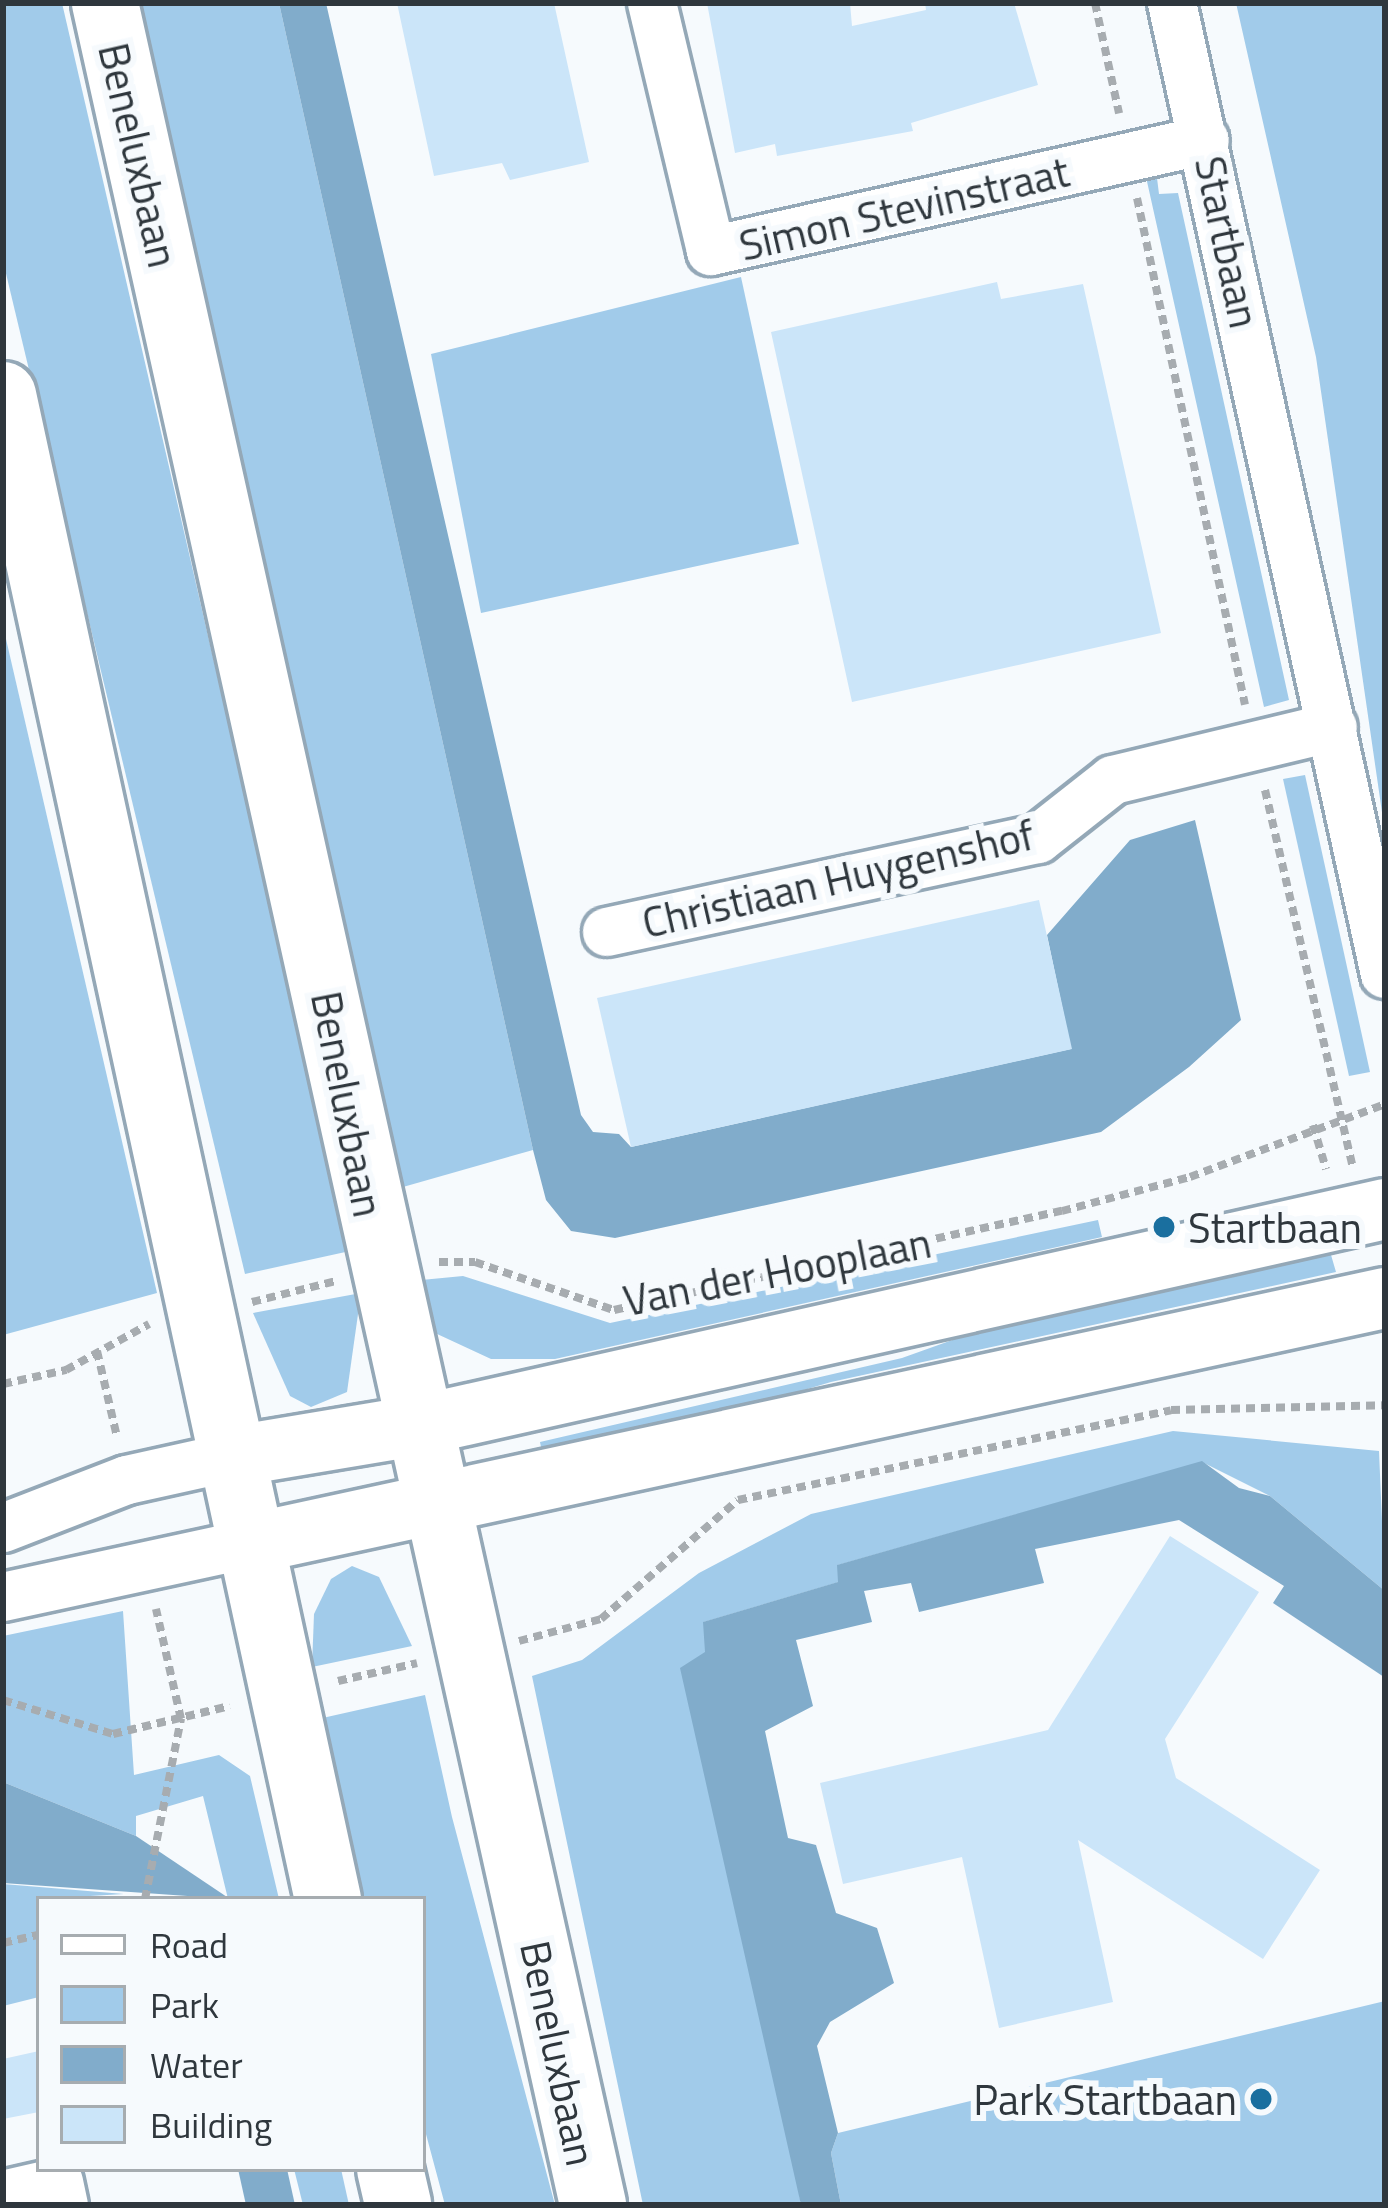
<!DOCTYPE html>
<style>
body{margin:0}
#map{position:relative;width:1388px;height:2208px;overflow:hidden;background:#f6fafd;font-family:"Titillium Web",sans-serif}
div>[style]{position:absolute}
.green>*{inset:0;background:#a1cbea}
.water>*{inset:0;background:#81accb}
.building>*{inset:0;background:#cbe5f9}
.path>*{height:8px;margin-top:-4px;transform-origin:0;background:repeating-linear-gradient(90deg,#a7acb0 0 9px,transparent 0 15px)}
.roads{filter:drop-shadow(3px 0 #94a8b7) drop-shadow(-3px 0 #94a8b7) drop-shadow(0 3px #94a8b7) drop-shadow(0 -3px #94a8b7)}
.minor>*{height:48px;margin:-24px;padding:0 24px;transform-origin:24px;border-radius:24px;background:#fff}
.tertiary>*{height:60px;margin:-30px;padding:0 30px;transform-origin:30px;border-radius:30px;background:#fff}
.primary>*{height:66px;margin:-33px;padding:0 33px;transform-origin:33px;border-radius:33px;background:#fff}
.dots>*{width:33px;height:33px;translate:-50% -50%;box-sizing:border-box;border:6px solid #f6fafd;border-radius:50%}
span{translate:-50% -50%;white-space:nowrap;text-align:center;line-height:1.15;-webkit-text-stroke:12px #f6fafd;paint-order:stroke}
.street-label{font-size:42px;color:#2f373d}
.poi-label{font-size:42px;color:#2f373d}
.left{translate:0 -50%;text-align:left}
.right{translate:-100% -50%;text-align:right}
.frame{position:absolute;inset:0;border:6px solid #2f373d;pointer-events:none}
.legend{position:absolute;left:36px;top:1896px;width:390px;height:276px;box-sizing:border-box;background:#f6fafd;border:3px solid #a6acb0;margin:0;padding:15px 21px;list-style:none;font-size:36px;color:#2f373d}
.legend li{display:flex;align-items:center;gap:24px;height:60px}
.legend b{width:60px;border:3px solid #a6acb0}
</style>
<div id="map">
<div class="green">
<div style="clip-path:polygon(3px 3px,62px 3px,350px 1251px,245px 1274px,3px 261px)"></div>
<div style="clip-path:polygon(132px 3px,279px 3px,533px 1150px,403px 1187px)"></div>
<div style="clip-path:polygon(1236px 3px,1385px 3px,1385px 833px,1316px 357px)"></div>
<div style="clip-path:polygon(1146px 177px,1157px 178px,1159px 194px,1178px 193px,1289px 700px,1264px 707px)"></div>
<div style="clip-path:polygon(741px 277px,799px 544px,481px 613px,431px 354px)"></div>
<div style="clip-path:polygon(3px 626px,157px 1293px,3px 1335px)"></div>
<div style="clip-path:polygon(1305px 775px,1370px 1072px,1349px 1076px,1283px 779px)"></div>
<div style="clip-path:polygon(1098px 1220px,1102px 1237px,555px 1359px,491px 1359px,435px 1333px,411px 1281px,463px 1276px,610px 1323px)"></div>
<div style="clip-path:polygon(1329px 1248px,1336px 1272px,831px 1382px,545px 1467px,540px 1442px,902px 1358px,1047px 1306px)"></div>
<div style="clip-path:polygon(361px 1293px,347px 1392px,311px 1407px,290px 1396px,253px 1313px)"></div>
<div style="clip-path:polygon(1173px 1431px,1379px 1451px,1385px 1591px,1270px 1496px,1202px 1462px,838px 1565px,839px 1582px,704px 1622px,801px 2205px,643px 2205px,532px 1676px,582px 1660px,699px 1573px,811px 1514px)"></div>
<div style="clip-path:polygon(352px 1566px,379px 1577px,412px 1646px,312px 1667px,314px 1614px,331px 1579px)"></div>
<div style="clip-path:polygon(123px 1611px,134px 1775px,219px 1755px,250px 1776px,279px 1899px,228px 1899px,203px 1796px,136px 1816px,136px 1836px,3px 1782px,3px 1636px)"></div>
<div style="clip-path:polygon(425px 1695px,452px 1817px,555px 2205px,445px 2205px,423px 2123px,423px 1899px,363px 1899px,347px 1840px,318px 1719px)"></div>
<div style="clip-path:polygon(3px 1884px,124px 1894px,39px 1899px,39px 1997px,3px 2006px)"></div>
<div style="clip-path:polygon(1385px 2001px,1385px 2205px,841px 2205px,831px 2153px,838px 2133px)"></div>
<div style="clip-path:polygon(294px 2169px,341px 2169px,349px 2205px,303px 2205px)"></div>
</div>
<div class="water">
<div style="clip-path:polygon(279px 3px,326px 3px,581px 1115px,593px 1132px,619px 1134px,631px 1147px,1071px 1049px,1047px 935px,1130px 840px,1195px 820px,1241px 1020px,1189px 1067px,1101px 1132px,615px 1238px,571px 1231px,546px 1200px,533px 1150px)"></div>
<div style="clip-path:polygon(1202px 1461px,1239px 1488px,1270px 1496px,1385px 1591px,1384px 1677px,1273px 1603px,1284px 1586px,1179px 1520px,1035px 1549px,1044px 1583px,919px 1612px,911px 1583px,864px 1591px,872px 1622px,796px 1640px,813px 1706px,765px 1731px,788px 1838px,816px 1845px,836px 1913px,877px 1928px,894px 1983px,830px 2022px,817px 2046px,838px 2133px,831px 2153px,841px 2205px,801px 2205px,680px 1668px,705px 1652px,703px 1622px,838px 1582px,837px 1565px)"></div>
<div style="clip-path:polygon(3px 1782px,136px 1836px,230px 1899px,3px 1883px)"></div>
<div style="clip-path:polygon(238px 2169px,287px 2169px,295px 2205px,246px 2205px)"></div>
</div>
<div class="building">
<div style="clip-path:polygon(397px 3px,554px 3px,589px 162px,510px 180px,502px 163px,434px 176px)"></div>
<div style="clip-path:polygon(707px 3px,850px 3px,852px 26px,926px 10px,925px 3px,1014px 3px,1038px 85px,911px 123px,913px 131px,777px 156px,775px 144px,735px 153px)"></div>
<div style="clip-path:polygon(997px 282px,1001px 299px,1083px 284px,1161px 633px,852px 702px,771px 332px)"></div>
<div style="clip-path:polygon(1039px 900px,1072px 1049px,631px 1147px,597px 998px)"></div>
<div style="clip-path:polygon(1170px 1536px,1259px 1592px,1165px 1739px,1176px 1778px,1320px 1870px,1263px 1959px,1078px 1840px,1113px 2002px,999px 2028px,962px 1857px,843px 1884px,820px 1783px,1048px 1730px)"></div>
<div style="clip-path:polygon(39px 2051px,39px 2112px,3px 2119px,3px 2059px)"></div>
</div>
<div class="path">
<div style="left:1095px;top:3px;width:113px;rotate:77.7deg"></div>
<div style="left:1137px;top:198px;width:518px;rotate:77.97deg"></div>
<div style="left:1265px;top:790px;width:387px;rotate:76.9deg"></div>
<div style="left:1313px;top:1125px;width:46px;rotate:73.5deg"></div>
<div style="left:439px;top:1262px;width:36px"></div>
<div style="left:475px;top:1262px;width:147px;rotate:19.1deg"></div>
<div style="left:614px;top:1310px;width:459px;rotate:-12.5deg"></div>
<div style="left:1062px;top:1211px;width:132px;rotate:-14.9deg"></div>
<div style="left:1190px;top:1177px;width:208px;rotate:-20.5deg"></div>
<div style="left:252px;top:1302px;width:87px;rotate:-14deg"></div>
<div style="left:97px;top:1351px;width:88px;rotate:76.9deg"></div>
<div style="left:3px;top:1384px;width:65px;rotate:-12.5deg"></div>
<div style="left:66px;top:1370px;width:95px;rotate:-29deg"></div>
<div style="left:519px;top:1641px;width:85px;rotate:-15deg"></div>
<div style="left:601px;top:1619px;width:181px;rotate:-41deg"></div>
<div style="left:738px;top:1500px;width:442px;rotate:-11.7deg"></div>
<div style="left:1171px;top:1410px;width:214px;rotate:-1.3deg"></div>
<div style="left:338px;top:1681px;width:81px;rotate:-12.8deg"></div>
<div style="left:3px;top:1700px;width:115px;rotate:17.2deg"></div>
<div style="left:113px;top:1734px;width:120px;rotate:-13.5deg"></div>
<div style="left:145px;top:1899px;width:184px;rotate:-78.7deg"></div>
<div style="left:181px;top:1719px;width:113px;rotate:-102.8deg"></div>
<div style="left:3px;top:1943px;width:37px;rotate:-13deg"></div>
</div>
<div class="roads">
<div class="minor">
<div style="left:652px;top:3px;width:255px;rotate:76.6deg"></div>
<div style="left:711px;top:251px;width:506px;rotate:-12.66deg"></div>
<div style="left:1172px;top:3px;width:994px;rotate:77.63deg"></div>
<div style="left:607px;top:932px;width:441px;rotate:-12.2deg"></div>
<div style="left:1038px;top:839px;width:95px;rotate:-38.2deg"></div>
<div style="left:1113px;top:780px;width:226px;rotate:-13.5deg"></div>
<div style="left:3px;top:1528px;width:133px;rotate:-21.2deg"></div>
<div style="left:127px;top:1480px;width:111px;rotate:-12.5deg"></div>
<div style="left:3px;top:1597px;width:252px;rotate:-12.2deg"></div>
<div style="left:3px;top:2195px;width:57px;rotate:-13.1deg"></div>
<div style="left:59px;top:2182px;width:24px;rotate:78deg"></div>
</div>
<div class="tertiary">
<div style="left:235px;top:1456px;width:189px;rotate:-9.5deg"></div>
<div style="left:421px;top:1425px;width:988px;rotate:-12.63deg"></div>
<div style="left:249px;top:1544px;width:1162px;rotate:-12.22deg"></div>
</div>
<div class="primary">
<div style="left:105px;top:3px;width:2255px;rotate:77.5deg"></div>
<div style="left:3px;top:395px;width:1539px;rotate:77.81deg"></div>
<div style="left:390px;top:2169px;width:37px;rotate:77deg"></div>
</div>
</div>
<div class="dots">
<div style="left:1164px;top:1227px;background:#1a6f9f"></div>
<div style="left:1261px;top:2099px;background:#1a6f9f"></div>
</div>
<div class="street-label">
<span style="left:139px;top:155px;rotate:77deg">Beneluxbaan</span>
<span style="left:904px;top:208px;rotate:-13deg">Simon Stevinstraat</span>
<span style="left:1228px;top:242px;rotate:78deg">Startbaan</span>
<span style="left:838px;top:878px;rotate:-13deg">Christiaan Huygenshof</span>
<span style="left:348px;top:1104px;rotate:79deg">Beneluxbaan</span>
<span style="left:777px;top:1271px;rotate:-11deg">Van der Hooplaan</span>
<span style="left:559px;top:2053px;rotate:78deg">Beneluxbaan</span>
</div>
<div class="poi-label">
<span class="left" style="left:1188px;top:1227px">Startbaan</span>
<span class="right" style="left:1237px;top:2099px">Park Startbaan</span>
</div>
<div class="frame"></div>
<ul class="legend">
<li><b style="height:15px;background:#fff"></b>Road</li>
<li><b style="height:33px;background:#a1cbea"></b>Park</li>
<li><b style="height:33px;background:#81accb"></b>Water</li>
<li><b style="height:33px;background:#cbe5f9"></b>Building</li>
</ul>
</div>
